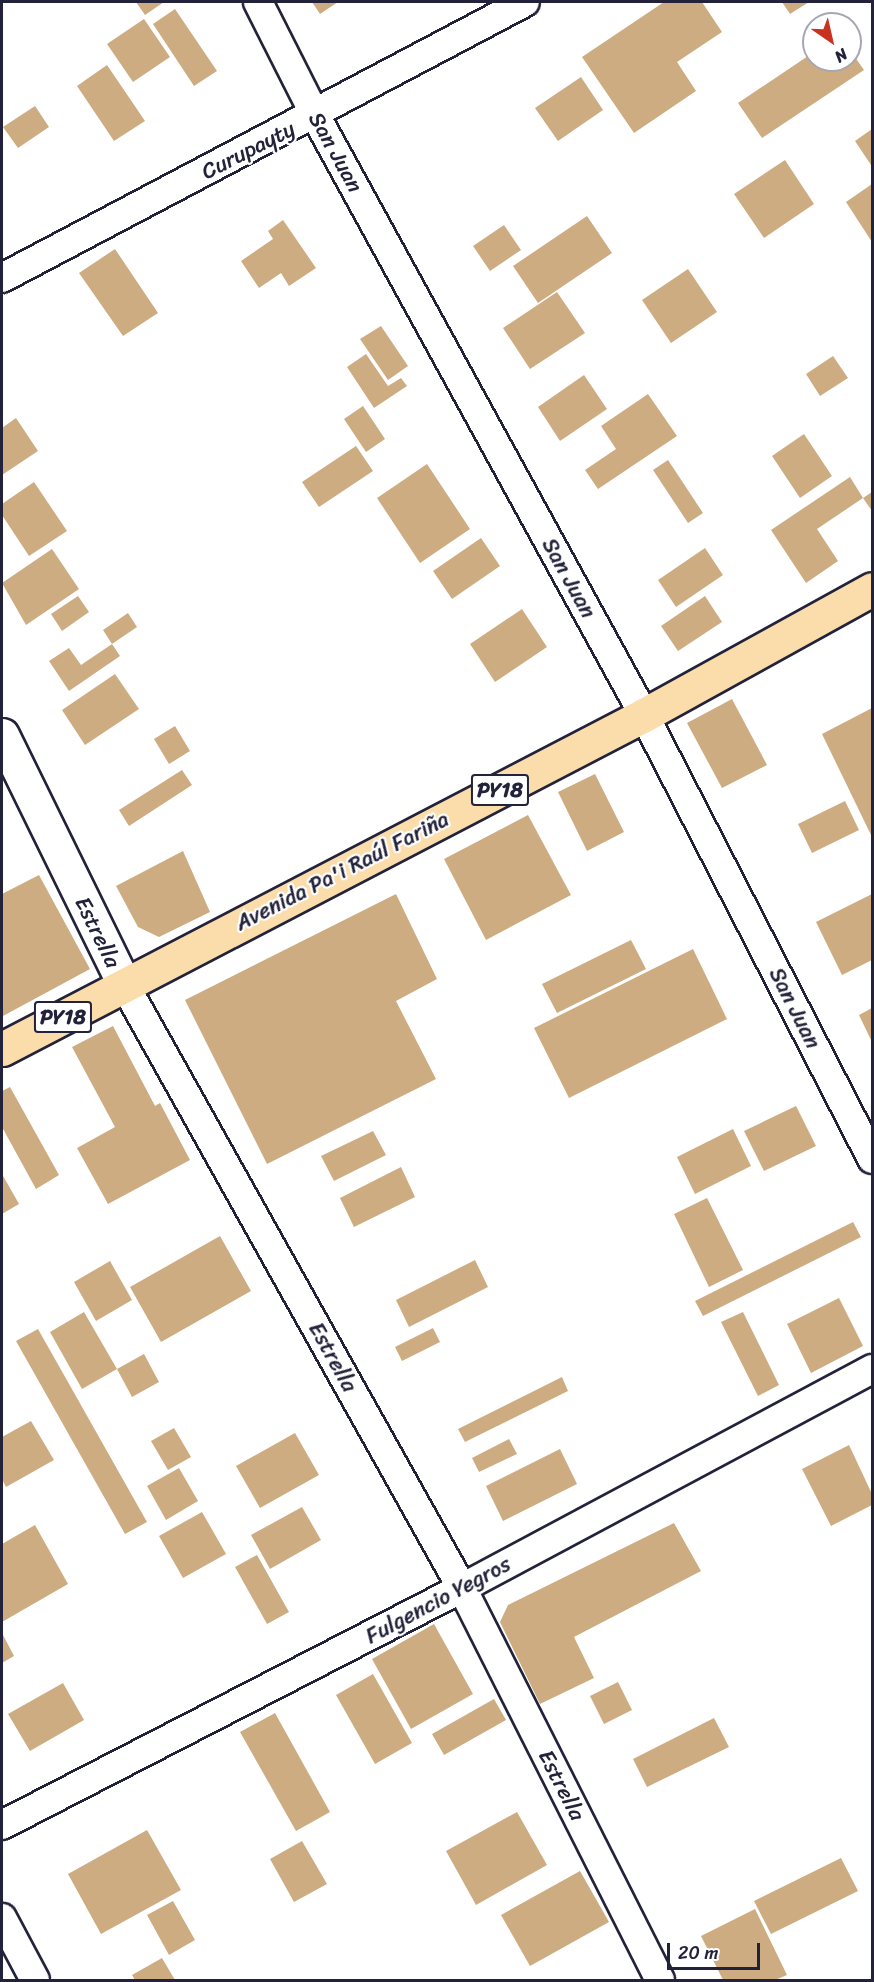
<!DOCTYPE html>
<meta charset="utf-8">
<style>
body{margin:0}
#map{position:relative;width:874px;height:1982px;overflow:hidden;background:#fff;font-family:Sriracha,sans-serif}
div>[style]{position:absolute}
.building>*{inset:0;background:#ceac81}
.roads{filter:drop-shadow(2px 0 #22223b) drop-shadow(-2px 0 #22223b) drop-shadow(0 2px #22223b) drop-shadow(0 -2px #22223b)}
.street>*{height:28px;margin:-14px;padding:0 14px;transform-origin:14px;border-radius:14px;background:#fff}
.secondary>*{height:33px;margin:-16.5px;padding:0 16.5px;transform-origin:16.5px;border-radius:16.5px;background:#fff}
.highway>*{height:33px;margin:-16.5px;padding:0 16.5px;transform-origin:16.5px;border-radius:16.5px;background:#faddab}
span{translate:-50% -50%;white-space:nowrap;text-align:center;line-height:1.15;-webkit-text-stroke:4.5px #fff;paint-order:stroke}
.shield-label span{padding:2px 4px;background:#fff;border:2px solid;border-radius:4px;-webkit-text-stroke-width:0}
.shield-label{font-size:21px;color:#22223b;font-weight:700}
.street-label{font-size:22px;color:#22223b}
.frame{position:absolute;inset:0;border:3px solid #22223b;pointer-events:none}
.north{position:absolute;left:802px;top:12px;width:60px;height:60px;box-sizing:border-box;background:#fff;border:2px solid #a7a7b1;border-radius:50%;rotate:146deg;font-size:16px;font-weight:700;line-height:24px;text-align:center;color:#22223b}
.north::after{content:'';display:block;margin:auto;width:21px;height:27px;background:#c8321e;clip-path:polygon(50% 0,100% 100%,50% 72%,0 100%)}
.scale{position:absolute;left:667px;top:1943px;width:93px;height:27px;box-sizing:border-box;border:3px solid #22223b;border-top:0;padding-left:8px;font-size:18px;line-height:21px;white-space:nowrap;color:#22223b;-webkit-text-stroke:4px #fff;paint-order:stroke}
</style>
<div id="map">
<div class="building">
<div style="clip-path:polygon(136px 2px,164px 2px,145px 15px)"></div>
<div style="clip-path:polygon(312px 2px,338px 2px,320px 14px)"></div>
<div style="clip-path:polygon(664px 2px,702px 2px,722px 32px,677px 62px,696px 91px,634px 133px,582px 57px)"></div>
<div style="clip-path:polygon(782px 2px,809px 2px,790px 14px)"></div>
<div style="clip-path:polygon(175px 9px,217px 71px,194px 86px,153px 24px)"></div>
<div style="clip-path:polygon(144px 19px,170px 57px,133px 82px,107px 44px)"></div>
<div style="clip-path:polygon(850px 50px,864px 70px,762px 138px,738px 103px,814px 52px,814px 60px,850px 60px)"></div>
<div style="clip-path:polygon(107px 65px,145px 121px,114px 141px,77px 86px)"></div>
<div style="clip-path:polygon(581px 77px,603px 110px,558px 141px,535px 108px)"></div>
<div style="clip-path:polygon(35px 106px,49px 127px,18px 148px,3px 127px)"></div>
<div style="clip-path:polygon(872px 129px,872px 164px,871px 165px,855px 141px)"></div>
<div style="clip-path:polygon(785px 160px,814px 204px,764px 238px,734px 194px)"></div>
<div style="clip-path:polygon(872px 184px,872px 242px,846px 202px)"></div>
<div style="clip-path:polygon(587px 216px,612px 253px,538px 303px,513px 266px)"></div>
<div style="clip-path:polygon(283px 220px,316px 268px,289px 286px,281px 273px,259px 288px,241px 261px,273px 239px,268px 231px)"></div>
<div style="clip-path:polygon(504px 225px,521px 250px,490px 271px,473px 246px)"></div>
<div style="clip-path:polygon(115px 249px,158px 313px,123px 336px,79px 273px)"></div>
<div style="clip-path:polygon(688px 269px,717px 312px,671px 343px,642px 300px)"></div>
<div style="clip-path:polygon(557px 292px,585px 333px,530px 369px,503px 328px)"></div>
<div style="clip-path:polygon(381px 326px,408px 366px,388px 380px,360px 339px)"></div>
<div style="clip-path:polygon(366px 354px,388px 386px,401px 378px,407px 386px,374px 408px,347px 367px)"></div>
<div style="clip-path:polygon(833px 356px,848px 378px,820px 396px,806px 374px)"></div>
<div style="clip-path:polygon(584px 375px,607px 409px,560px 441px,538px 407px)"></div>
<div style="clip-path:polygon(648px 394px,677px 436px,598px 489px,585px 470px,616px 449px,601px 426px)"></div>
<div style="clip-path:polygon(363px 406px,385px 439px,366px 452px,344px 419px)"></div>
<div style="clip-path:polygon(16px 418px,38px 451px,2px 475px,2px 428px)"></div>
<div style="clip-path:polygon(804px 434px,832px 476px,800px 498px,772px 456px)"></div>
<div style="clip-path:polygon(356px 446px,373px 471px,319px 507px,302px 482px)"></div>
<div style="clip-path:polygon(668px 460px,703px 513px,688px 523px,653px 470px)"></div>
<div style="clip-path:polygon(427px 464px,470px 529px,420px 563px,377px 498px)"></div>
<div style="clip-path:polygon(850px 477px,863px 498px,817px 529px,838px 561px,806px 583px,771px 530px)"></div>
<div style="clip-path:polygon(34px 482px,67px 531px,29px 556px,2px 515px,2px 504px)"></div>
<div style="clip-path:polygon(872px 492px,872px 511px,863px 498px)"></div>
<div style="clip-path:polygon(481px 538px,500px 566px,452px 599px,433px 571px)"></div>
<div style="clip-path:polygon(705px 548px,723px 575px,676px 607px,658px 580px)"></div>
<div style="clip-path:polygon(52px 549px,79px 589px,26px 625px,2px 583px)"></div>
<div style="clip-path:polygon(78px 596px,89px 612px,62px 631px,51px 614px)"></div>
<div style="clip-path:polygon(705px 596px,722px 622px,678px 651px,661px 626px)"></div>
<div style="clip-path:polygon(522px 609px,547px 647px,495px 682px,470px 644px)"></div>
<div style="clip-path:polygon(128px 613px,137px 627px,112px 644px,103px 630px)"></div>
<div style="clip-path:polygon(112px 644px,120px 656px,69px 691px,49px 661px,69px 648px,81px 665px)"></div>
<div style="clip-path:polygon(115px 674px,139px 709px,85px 745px,62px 710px)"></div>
<div style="clip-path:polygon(732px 699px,767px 765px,722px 788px,687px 723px)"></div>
<div style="clip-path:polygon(872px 708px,872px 837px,822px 734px)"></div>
<div style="clip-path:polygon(175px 726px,190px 751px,169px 764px,154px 739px)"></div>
<div style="clip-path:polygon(182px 770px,192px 785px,129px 826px,119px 810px)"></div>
<div style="clip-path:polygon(595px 774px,624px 832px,587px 851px,558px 792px)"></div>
<div style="clip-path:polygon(845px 801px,859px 830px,812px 853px,798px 824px)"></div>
<div style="clip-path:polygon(528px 815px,571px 895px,486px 940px,444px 859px)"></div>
<div style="clip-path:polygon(183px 851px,210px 912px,159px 937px,138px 927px,116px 886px)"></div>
<div style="clip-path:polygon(39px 875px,90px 969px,3px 1016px,2px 894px)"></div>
<div style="clip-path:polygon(396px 894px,437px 979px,396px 1001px,436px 1079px,267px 1164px,185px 1000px)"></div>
<div style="clip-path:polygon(872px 894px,872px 960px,842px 975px,816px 922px)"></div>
<div style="clip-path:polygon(631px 940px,646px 969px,557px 1013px,542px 984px)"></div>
<div style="clip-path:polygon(693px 949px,727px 1019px,569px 1098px,534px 1028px)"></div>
<div style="clip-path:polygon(872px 1008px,872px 1042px,859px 1015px)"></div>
<div style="clip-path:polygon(113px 1026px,155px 1106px,160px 1103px,190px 1160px,108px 1204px,77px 1148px,115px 1127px,72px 1047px)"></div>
<div style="clip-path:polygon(10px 1087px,59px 1175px,36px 1189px,2px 1127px,2px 1091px)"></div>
<div style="clip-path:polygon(796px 1106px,816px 1146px,764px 1171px,744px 1131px)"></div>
<div style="clip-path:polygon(733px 1129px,751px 1166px,695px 1194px,677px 1157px)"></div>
<div style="clip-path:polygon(373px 1131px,386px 1155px,334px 1181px,321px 1156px)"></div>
<div style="clip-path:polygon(401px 1167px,415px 1197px,354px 1227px,340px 1198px)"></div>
<div style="clip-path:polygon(2px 1174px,19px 1204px,2px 1214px)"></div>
<div style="clip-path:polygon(707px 1198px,743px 1270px,709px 1287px,674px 1214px)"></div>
<div style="clip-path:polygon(853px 1222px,861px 1237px,703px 1316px,695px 1301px)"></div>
<div style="clip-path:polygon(220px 1236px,251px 1291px,161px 1342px,130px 1287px)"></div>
<div style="clip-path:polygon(475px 1260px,488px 1287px,409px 1327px,396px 1300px)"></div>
<div style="clip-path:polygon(110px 1261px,132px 1300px,96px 1321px,74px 1282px)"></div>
<div style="clip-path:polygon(839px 1298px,863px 1346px,811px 1373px,787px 1324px)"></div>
<div style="clip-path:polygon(84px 1312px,117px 1369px,82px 1389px,50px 1332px)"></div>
<div style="clip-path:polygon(743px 1312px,779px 1385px,758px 1396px,721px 1322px)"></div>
<div style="clip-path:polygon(433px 1328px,440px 1342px,402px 1361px,395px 1347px)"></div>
<div style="clip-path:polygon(38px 1329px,147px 1522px,125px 1534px,16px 1341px)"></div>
<div style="clip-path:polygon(144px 1354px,159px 1382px,132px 1397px,117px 1369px)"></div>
<div style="clip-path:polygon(562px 1377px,568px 1391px,465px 1442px,458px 1429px)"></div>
<div style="clip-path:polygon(31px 1421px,54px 1460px,6px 1487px,2px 1479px,2px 1437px)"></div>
<div style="clip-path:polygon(174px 1428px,191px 1457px,168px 1470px,151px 1441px)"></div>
<div style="clip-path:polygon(295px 1433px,319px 1475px,260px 1508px,236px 1466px)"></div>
<div style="clip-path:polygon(509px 1439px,517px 1454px,479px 1472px,472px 1458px)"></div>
<div style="clip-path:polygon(849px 1445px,872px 1494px,872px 1505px,831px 1526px,802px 1469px)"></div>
<div style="clip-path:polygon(560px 1449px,577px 1484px,503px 1521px,486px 1486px)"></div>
<div style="clip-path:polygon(179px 1468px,198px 1501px,166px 1520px,147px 1486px)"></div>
<div style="clip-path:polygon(302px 1507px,321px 1540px,270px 1569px,251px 1535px)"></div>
<div style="clip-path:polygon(202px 1512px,226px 1554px,183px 1578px,159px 1536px)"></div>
<div style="clip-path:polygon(674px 1523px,701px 1571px,574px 1637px,594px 1678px,540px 1704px,500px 1622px,508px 1605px)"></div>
<div style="clip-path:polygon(35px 1525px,68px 1584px,2px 1622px,2px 1544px)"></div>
<div style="clip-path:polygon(257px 1555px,289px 1612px,267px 1624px,235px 1567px)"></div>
<div style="clip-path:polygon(434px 1624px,473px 1694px,411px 1729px,372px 1659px)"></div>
<div style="clip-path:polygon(2px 1633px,14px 1656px,2px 1663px)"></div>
<div style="clip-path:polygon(373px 1674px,412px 1743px,375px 1764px,336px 1695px)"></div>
<div style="clip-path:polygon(618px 1682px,632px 1710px,604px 1724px,590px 1696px)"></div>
<div style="clip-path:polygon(63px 1683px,84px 1720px,30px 1751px,8px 1714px)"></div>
<div style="clip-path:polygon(494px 1699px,506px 1720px,444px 1755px,432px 1734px)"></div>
<div style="clip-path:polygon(275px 1713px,330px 1812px,296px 1831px,240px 1732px)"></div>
<div style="clip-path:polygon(714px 1718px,729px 1747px,647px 1787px,633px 1759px)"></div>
<div style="clip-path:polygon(517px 1812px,547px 1865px,476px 1905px,446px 1851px)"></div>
<div style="clip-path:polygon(147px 1830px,181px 1890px,101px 1934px,68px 1874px)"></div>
<div style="clip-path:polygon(302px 1841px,327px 1884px,294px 1902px,270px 1859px)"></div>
<div style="clip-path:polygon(841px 1858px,858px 1891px,771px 1934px,754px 1901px)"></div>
<div style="clip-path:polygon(580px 1871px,609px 1922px,530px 1966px,501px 1915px)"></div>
<div style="clip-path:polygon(173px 1901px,195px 1940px,169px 1955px,147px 1915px)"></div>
<div style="clip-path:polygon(755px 1909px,787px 1975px,775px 1980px,723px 1980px,701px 1936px)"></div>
<div style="clip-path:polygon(162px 1958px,175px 1980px,135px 1980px,132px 1975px)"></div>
</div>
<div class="roads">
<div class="street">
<div style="left:258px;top:2px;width:127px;rotate:63.2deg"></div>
<div style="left:315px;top:115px;width:684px;rotate:61.26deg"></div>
<div style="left:644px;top:715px;width:499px;rotate:62.8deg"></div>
<div style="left:2px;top:278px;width:591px;rotate:-27.82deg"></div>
<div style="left:124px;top:984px;width:692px;rotate:60.77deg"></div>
<div style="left:462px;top:1588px;width:439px;rotate:63.2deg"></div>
<div style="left:2px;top:1825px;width:517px;rotate:-27.26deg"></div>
<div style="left:462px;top:1588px;width:465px;rotate:-28.1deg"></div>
<div style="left:2px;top:1918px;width:70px;rotate:62deg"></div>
</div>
<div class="secondary">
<div style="left:2px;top:735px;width:277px;rotate:63.9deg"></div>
</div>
<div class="highway">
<div style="left:2px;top:1049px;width:724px;rotate:-27.49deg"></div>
<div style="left:644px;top:715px;width:260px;rotate:-28.9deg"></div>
</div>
</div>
<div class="shield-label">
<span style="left:500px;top:790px">PY18</span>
<span style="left:63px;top:1017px">PY18</span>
</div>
<div class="street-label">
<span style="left:248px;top:150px;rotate:-27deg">Curupayty</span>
<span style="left:336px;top:152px;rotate:61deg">San Juan</span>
<span style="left:569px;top:578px;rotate:61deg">San Juan</span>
<span style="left:342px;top:871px;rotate:-27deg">Avenida Pa'i Raúl Fariña</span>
<span style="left:98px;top:932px;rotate:64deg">Estrella</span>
<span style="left:795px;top:1008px;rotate:63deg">San Juan</span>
<span style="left:333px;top:1357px;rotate:61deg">Estrella</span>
<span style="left:438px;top:1600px;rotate:-28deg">Fulgencio Yegros</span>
<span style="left:562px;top:1785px;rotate:63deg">Estrella</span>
</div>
<div class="frame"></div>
<div class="north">N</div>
<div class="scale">20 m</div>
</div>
